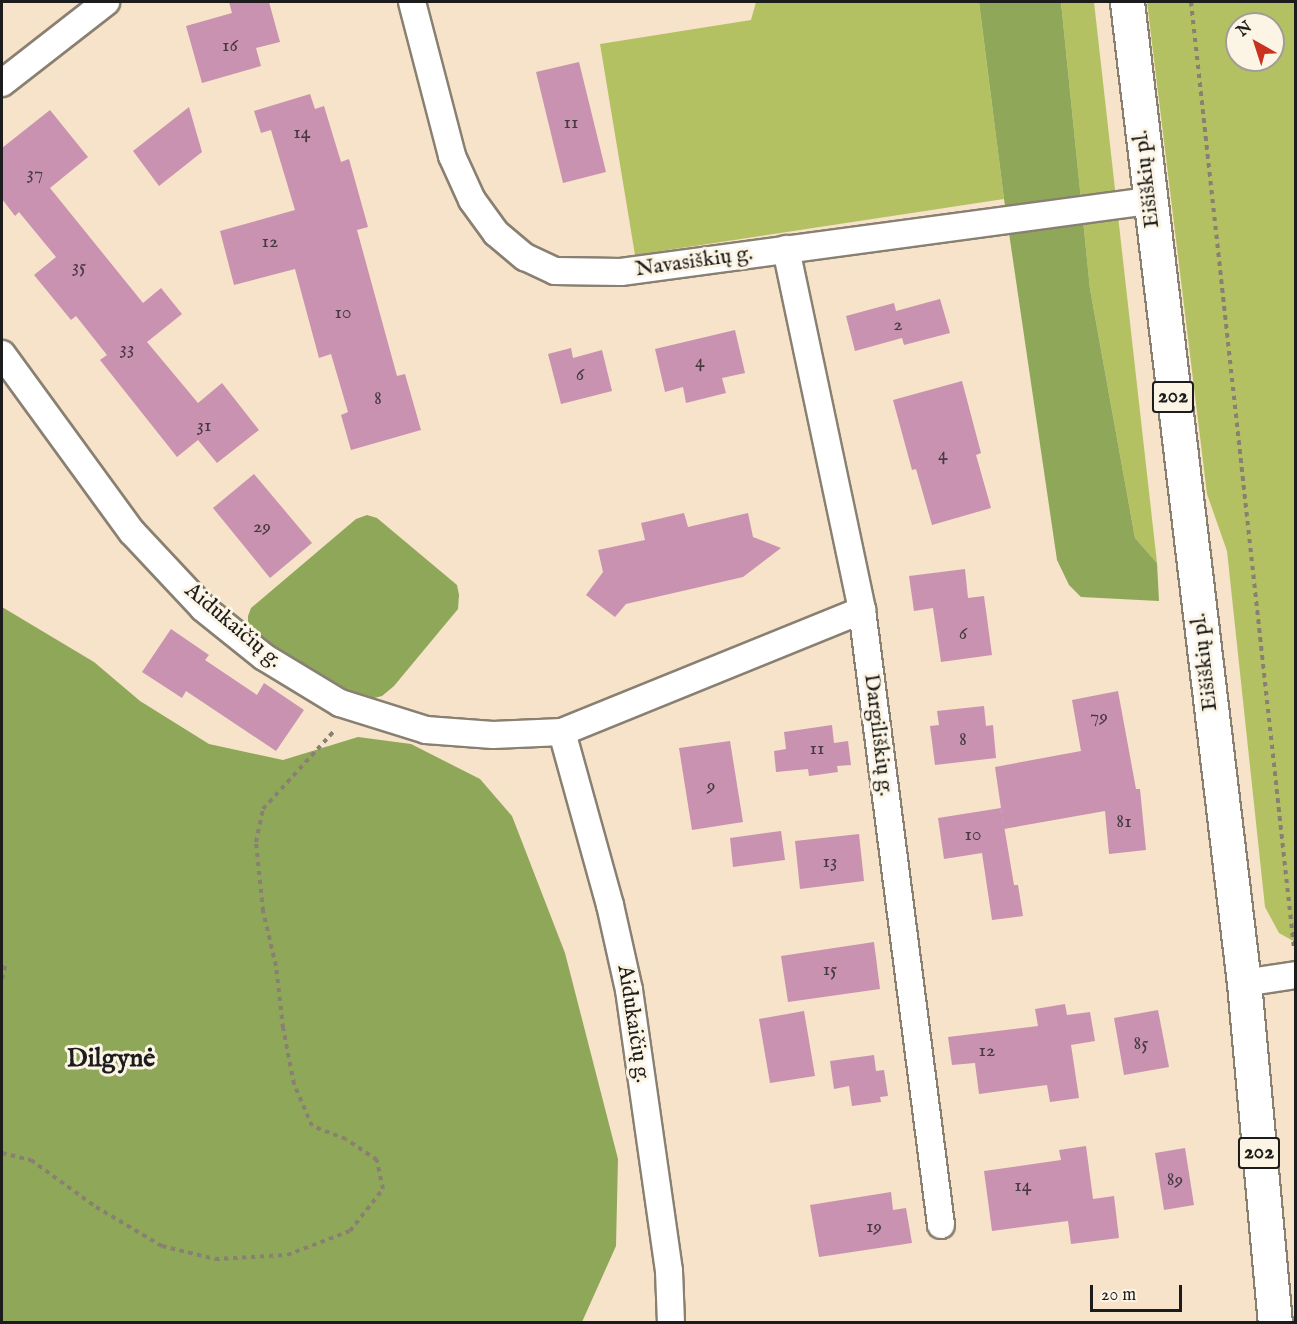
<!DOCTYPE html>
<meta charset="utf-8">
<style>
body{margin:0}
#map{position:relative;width:1297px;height:1324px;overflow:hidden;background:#f6e3c9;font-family:"IM FELL English",serif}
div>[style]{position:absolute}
.green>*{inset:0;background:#b4c163}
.forest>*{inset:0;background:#8fa759}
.building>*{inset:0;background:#c992b0}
.path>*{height:4px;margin-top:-2px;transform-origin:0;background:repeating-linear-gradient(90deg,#898072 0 4.5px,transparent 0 9px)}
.roads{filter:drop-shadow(2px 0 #898072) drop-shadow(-2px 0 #898072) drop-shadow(0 2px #898072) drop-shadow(0 -2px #898072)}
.minor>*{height:26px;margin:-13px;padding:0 13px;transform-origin:13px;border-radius:13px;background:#fff}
.primary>*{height:33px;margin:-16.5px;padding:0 16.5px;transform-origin:16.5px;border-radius:16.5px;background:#fff}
span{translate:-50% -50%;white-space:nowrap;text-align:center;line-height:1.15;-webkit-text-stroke:6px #fcf5e5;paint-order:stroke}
.number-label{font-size:20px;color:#473a41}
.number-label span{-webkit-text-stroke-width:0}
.shield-label span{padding:2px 4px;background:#fcf5e5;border:2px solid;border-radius:4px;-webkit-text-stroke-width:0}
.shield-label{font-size:21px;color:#1c1c1c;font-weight:700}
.street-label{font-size:22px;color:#1c1c1c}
.quarter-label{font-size:26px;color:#1c1c1c;font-weight:700}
.frame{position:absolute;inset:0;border:3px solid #1c1c1c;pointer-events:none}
.north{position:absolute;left:1225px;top:12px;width:60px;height:60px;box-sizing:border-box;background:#fcf5e5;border:2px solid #a29e95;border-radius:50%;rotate:321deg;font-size:16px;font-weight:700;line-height:24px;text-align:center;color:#1c1c1c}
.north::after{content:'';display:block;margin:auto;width:21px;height:27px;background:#c8321e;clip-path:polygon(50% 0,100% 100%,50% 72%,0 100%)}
.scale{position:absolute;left:1090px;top:1285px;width:92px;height:27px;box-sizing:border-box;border:3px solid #1c1c1c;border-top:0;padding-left:8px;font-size:18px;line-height:21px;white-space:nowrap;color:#1c1c1c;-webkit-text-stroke:4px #fcf5e5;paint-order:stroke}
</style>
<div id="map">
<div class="green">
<div style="clip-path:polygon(756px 2px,979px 2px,1004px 199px,635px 255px,600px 44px,751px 20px)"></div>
<div style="clip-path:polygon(1061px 2px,1094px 2px,1157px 563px,1135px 538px,1090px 289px)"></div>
<div style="clip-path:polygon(evenodd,1147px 2px,1295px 2px,1295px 942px,1279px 933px,1265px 907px,1227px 551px,1207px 494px,1147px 2px,1237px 24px,1273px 24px,1273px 60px,1237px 60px,1237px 24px)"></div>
</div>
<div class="forest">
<div style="clip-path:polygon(979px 2px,1061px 2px,1090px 289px,1135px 538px,1157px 563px,1159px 601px,1081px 597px,1069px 585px,1057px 560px,1004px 199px)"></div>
<div style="clip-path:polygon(367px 515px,377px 518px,457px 585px,459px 595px,458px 609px,394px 686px,382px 696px,366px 700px,318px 678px,259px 637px,248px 624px,248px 616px,251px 608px,356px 519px)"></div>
<div style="clip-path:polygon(2px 607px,94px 662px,140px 701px,209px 744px,283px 760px,358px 737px,411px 744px,480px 779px,512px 816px,565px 953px,618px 1159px,616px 1246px,582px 1322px,2px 1322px)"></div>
</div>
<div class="building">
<div style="clip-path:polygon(229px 2px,269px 2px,280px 42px,256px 48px,261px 66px,202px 83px,186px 26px,232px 13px)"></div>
<div style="clip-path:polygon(579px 62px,606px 172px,563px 183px,536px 72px)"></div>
<div style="clip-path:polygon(310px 94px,315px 109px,324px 106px,341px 162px,349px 159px,368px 227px,357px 230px,397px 376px,405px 374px,421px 430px,351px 450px,341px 415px,348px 412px,331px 354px,319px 358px,295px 269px,234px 285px,220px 231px,295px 210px,271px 130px,261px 133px,254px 111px)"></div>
<div style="clip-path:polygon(189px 107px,202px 152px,159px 186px,133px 151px)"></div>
<div style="clip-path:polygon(50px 110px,88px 157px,50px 188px,143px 303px,161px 288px,182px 314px,147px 342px,198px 403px,222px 383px,259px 430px,217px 463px,198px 440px,177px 457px,100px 360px,107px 355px,76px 316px,71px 320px,34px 275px,56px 257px,19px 212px,15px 216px,2px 199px,2px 148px)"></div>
<div style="clip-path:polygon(940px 299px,950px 333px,904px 345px,902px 338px,855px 351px,846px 316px,894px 303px,896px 311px)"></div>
<div style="clip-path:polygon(735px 330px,745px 373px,722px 378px,726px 393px,686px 403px,683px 387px,665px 392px,655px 349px)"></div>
<div style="clip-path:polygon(571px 348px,573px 358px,602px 350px,612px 391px,561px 404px,548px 354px)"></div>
<div style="clip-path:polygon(962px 381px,981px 453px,976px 455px,991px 508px,932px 525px,916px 469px,912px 470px,893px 400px)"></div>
<div style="clip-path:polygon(254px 474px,312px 543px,270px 578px,213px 508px)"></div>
<div style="clip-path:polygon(684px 513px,688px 527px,748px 513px,753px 537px,781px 548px,743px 577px,626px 604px,615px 617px,586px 595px,603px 572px,598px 550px,645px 540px,641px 523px)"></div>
<div style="clip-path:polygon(965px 569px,968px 598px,984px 596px,992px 655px,941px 662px,933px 608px,914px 611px,909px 576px)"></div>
<div style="clip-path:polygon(171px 629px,209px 655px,205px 660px,257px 695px,264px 683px,304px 710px,276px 751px,186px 691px,182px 698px,142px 672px)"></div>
<div style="clip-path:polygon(1118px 691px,1136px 789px,1140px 789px,1146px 850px,1109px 854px,1105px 811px,1004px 829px,995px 767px,1081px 751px,1072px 700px)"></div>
<div style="clip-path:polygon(984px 706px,986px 726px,993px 725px,996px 758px,935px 765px,930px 726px,939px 725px,937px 711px)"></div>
<div style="clip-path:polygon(832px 725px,834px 743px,848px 741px,851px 765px,837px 766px,838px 772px,809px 776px,808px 769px,776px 772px,774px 751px,786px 749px,784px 732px)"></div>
<div style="clip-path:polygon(730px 741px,743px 822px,692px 830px,679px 748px)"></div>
<div style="clip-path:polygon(1001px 808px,1014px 885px,1018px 885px,1023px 916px,992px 920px,982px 853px,944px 859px,938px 818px)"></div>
<div style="clip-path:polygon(781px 831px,785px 860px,733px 867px,730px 838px)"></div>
<div style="clip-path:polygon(859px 834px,864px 881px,800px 889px,795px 841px)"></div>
<div style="clip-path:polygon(874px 942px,880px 989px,788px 1002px,781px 956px)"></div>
<div style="clip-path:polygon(1065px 1004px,1067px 1015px,1090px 1012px,1095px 1041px,1071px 1045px,1079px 1098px,1050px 1102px,1047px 1085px,979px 1094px,975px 1063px,952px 1065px,948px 1037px,1038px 1026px,1035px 1009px)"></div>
<div style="clip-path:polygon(1158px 1010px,1169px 1067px,1124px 1075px,1114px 1018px)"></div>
<div style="clip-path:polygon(804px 1011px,815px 1076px,770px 1083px,759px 1019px)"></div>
<div style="clip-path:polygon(874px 1055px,876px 1071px,884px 1070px,888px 1096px,880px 1097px,881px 1102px,852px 1106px,849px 1086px,834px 1089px,830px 1061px)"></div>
<div style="clip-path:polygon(1086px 1146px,1093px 1199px,1114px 1196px,1119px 1238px,1071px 1244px,1068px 1221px,992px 1231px,984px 1171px,1061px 1160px,1059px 1150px)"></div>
<div style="clip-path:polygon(1185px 1148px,1194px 1205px,1164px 1210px,1155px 1153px)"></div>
<div style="clip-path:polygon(891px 1192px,893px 1210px,906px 1208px,912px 1243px,819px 1257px,810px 1205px)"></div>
</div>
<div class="path">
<div style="left:1191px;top:2px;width:953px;rotate:83.79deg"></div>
<div style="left:2px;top:979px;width:18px;rotate:-77deg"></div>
<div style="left:2px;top:1153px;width:30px;rotate:14deg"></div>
<div style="left:31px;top:1160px;width:80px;rotate:35.9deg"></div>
<div style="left:96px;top:1207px;width:77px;rotate:30.6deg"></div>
<div style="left:162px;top:1246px;width:55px;rotate:13.8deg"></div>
<div style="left:215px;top:1259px;width:72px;rotate:-3.2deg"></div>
<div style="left:287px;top:1255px;width:67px;rotate:-20.9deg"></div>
<div style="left:350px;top:1231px;width:53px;rotate:-51.8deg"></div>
<div style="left:383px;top:1189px;width:30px;rotate:-102deg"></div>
<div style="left:377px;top:1160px;width:37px;rotate:-146deg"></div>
<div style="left:346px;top:1139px;width:36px;rotate:-159deg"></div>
<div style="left:312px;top:1126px;width:46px;rotate:-113.2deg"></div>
<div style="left:294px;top:1084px;width:57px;rotate:-101.1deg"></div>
<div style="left:283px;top:1028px;width:62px;rotate:-96.4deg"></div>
<div style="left:276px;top:966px;width:57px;rotate:-103.3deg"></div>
<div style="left:263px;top:911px;width:69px;rotate:-95.8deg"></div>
<div style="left:256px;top:842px;width:34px;rotate:-78deg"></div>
<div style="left:263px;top:809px;width:105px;rotate:-47.7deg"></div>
</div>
<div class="roads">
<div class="minor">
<div style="left:412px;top:2px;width:159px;rotate:75.4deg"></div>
<div style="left:452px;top:156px;width:48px;rotate:65.6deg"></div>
<div style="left:472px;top:200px;width:41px;rotate:54deg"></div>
<div style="left:496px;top:233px;width:38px;rotate:40deg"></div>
<div style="left:525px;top:257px;width:33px;rotate:25deg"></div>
<div style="left:555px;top:271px;width:66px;rotate:0.9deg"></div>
<div style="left:621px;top:272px;width:533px;rotate:-7.66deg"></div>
<div style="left:2px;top:83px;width:132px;rotate:-37.9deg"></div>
<div style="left:786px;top:249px;width:369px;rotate:78.1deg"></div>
<div style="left:862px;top:610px;width:620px;rotate:82.68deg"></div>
<div style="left:2px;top:354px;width:220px;rotate:53.9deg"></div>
<div style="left:132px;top:532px;width:104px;rotate:46.9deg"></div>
<div style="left:203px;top:608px;width:78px;rotate:38.8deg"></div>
<div style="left:264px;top:657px;width:89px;rotate:31.2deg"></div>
<div style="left:340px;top:703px;width:90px;rotate:17.4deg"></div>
<div style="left:426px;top:730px;width:67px;rotate:4.3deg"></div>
<div style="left:493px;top:735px;width:69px;rotate:-2.5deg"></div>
<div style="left:562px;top:732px;width:324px;rotate:-22.1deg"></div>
<div style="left:562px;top:732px;width:180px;rotate:74.5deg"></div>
<div style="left:610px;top:905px;width:87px;rotate:77.4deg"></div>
<div style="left:629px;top:990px;width:284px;rotate:81.9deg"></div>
<div style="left:669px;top:1271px;width:51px;rotate:87.8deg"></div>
<div style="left:1244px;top:983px;width:53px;rotate:-8.7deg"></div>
</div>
<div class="primary">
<div style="left:1127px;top:2px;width:988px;rotate:83.2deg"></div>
<div style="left:1244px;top:983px;width:340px;rotate:84.8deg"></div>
</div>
</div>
<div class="number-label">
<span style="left:230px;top:45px">16</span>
<span style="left:571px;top:122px">11</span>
<span style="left:302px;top:132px">14</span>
<span style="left:35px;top:173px">37</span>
<span style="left:270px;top:241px">12</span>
<span style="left:79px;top:266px">35</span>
<span style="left:343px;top:312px">10</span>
<span style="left:898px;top:324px">2</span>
<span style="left:127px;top:348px">33</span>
<span style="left:700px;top:361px">4</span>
<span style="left:580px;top:374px">6</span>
<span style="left:378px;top:398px">8</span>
<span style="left:204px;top:425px">31</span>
<span style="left:943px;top:454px">4</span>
<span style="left:262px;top:526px">29</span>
<span style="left:963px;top:633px">6</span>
<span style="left:1099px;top:716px">79</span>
<span style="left:963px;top:739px">8</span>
<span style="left:817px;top:748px">11</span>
<span style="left:711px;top:785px">9</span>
<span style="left:1124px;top:821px">81</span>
<span style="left:973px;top:834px">10</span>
<span style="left:830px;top:861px">13</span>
<span style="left:830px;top:969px">15</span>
<span style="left:1141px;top:1043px">85</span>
<span style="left:987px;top:1050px">12</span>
<span style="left:1175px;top:1179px">89</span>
<span style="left:1023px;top:1185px">14</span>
<span style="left:874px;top:1226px">19</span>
</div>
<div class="shield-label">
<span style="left:1173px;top:397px">202</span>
<span style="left:1259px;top:1153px">202</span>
</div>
<div class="street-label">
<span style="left:1147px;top:179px;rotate:-97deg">Eišiškių pl.</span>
<span style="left:694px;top:262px;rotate:-8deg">Navasiškių g.</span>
<span style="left:233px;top:626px;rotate:40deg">Aidukaičių g.</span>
<span style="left:1205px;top:662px;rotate:-97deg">Eišiškių pl.</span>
<span style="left:878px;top:735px;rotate:83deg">Dargiliškių g.</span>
<span style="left:633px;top:1024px;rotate:81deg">Aidukaičių g.</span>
</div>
<div class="quarter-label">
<span style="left:111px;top:1059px">Dilgynė</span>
</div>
<div class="frame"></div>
<div class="north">N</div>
<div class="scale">20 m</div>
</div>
